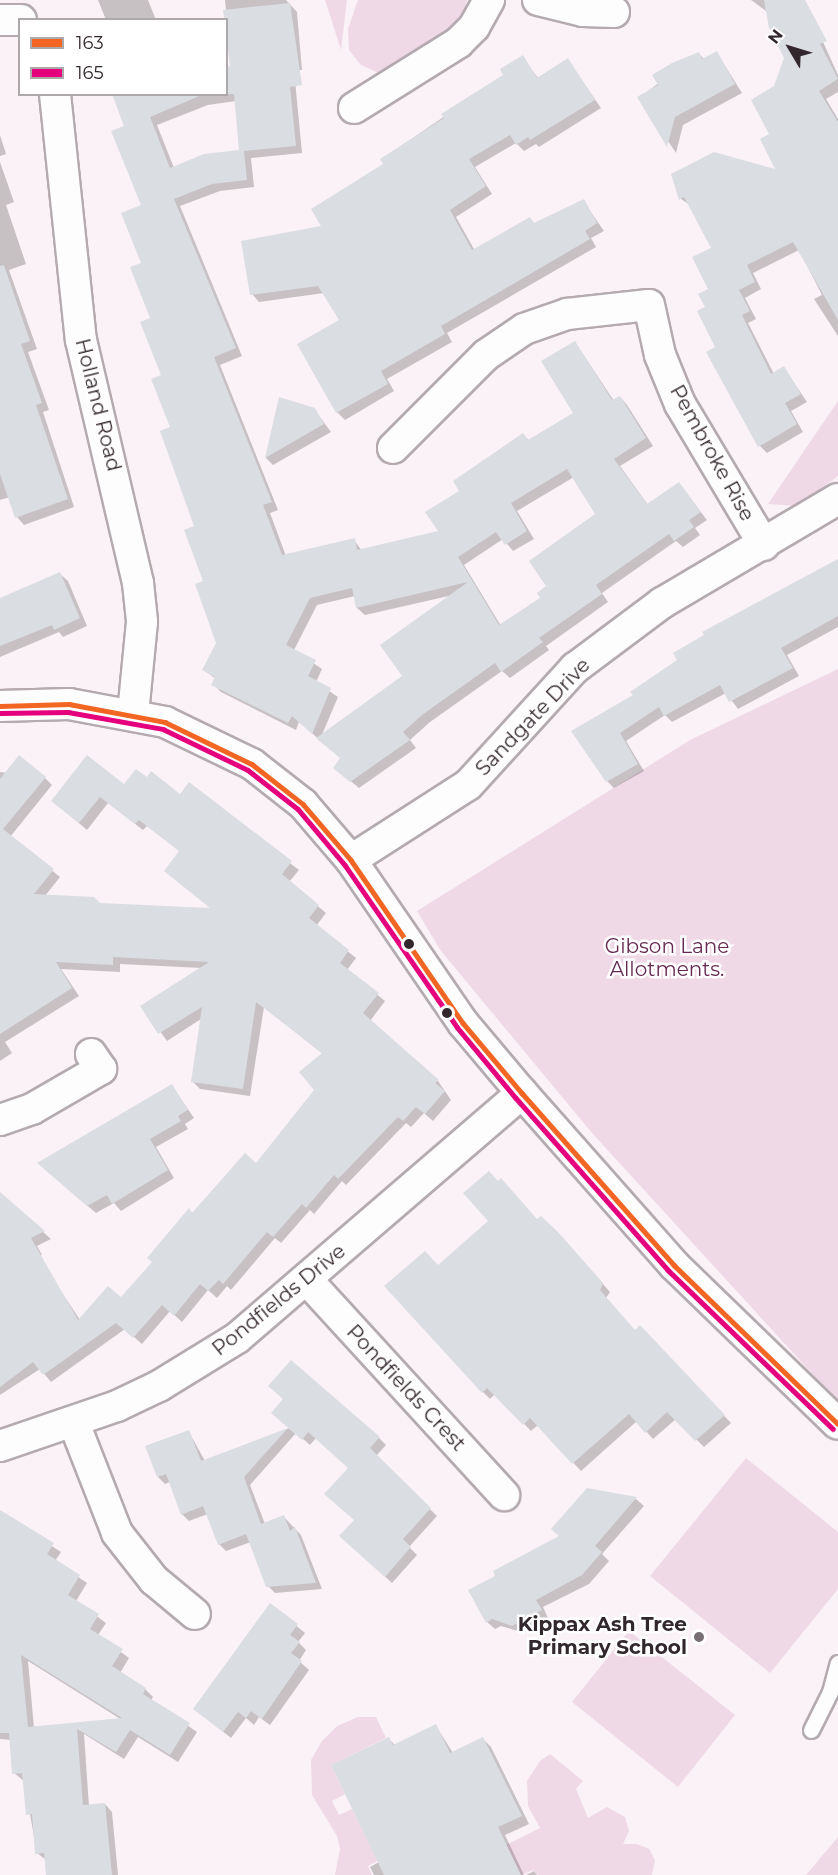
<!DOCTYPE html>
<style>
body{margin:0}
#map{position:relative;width:838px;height:1875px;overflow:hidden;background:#faf2f6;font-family:Montserrat,sans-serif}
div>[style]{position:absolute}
.green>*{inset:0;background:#f0d9e6}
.shadow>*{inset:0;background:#0003}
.building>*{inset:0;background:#dadde1}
.roads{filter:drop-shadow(2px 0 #b4aab0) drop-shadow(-2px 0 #b4aab0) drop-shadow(0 2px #b4aab0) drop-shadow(0 -2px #b4aab0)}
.lane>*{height:15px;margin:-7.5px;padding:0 7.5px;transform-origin:7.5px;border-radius:7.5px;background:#fefdfe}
.street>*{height:30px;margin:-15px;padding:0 15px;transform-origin:15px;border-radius:15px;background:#fefdfe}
.bus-1>*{height:4.5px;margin:-2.25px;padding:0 2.25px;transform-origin:2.25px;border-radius:2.25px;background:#f26522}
.bus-2>*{height:4.5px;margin:-2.25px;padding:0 2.25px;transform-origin:2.25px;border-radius:2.25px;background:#e5007d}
.dots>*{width:16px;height:16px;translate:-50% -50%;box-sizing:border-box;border:3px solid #fff;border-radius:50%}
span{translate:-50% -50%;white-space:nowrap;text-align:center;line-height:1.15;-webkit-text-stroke:5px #fff;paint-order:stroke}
.street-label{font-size:20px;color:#33272e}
.park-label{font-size:20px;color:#662a52}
.poi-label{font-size:20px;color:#33272e;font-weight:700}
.right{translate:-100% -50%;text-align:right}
.legend{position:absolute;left:18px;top:18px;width:210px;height:78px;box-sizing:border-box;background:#fff;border:2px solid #ada9ab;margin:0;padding:8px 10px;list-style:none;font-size:18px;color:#33272e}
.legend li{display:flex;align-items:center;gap:12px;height:30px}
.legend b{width:30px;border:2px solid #ada9ab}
.north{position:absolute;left:760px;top:18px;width:60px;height:60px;-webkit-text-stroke:4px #fff;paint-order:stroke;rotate:308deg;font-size:16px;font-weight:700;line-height:24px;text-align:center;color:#33272e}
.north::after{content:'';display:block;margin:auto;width:21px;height:27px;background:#33272e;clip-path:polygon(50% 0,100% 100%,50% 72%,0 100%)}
</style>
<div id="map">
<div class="green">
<div style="clip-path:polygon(325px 0,347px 0,341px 50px)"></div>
<div style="clip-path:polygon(358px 0,467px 0,462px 19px,454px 31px,388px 72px,379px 73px,361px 65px,349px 50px,348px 29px)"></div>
<div style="clip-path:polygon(838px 401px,838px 476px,797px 506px,768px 504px)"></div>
<div style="clip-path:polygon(838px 669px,838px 1402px,592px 1133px,441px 951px,417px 911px,690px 740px)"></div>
<div style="clip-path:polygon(746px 1458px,838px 1532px,838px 1589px,770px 1673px,650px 1576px)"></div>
<div style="clip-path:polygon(629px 1631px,735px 1715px,678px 1787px,572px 1702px)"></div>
<div style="clip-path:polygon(358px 1717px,376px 1717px,386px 1738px,331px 1765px,345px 1794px,332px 1801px,339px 1815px,352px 1809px,378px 1861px,368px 1866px,372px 1875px,335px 1875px,340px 1849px,337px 1836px,312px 1795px,311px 1760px,322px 1741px,337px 1726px)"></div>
<div style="clip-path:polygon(550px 1754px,583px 1781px,576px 1789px,588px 1818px,607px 1807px,625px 1817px,629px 1831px,623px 1844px,637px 1844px,649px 1849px,655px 1860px,652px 1875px,537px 1875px,534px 1870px,521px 1875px,506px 1845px,540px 1828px,528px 1806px,527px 1781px,540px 1761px)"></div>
<div style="clip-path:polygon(838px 1837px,838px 1875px,806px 1875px)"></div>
</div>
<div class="shadow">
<div style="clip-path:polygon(98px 0,148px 0,156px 20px,106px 20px)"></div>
<div style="clip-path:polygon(evenodd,225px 0,286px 0,297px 12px,302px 70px,294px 70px,302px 153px,251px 158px,254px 187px,220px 191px,180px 206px,242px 356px,220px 365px,278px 510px,270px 513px,286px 556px,354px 540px,362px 551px,440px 532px,461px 491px,523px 435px,530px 441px,576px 413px,575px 342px,614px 401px,620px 397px,627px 405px,653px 446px,620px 466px,648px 505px,679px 484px,707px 520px,695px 528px,700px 535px,683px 547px,676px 541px,602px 593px,608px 602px,546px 646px,549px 650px,510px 678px,502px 671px,430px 722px,410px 740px,416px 748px,359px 788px,335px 768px,342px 759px,299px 722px,296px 730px,221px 692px,213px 684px,216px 679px,204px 670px,218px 643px,152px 319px,143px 264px,142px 206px,126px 126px,113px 94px,226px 94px,226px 68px,232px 67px,225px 0,236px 101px,241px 152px,174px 168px,157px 125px,208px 105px,236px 101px,225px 0,574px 477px,597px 514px,542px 598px,501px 626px,464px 565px,503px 539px,513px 551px,534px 539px,517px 511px,574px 477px,225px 0,453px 595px,404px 677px,321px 737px,338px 697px,316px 682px,322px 669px,294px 650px,317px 605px,355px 596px,357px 608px,365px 615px,453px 595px)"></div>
<div style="clip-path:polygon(751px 0,804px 0,838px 75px,838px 92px,826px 99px,838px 119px,838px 336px,814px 299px,822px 295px,799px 250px,753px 273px,761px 289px,745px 298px,756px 319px,748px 323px,774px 374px,784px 368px,807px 402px,791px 411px,803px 432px,767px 453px,760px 446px,717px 347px,707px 308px,713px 248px,690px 205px,681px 199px,673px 175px,778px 172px,771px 135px,775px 87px,786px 58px,766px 11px)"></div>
<div style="clip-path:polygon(698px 53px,704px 59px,717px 53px,742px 93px,683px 125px,676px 153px,639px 98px)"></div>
<div style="clip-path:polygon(522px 57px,538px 78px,568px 60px,601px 108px,539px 147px,536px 144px,524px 151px,516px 143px,475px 167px,492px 194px,456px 217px,475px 251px,530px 219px,535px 224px,583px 201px,604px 231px,591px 238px,596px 247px,447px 333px,452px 342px,387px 379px,394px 391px,345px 420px,337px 412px,341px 320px,324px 293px,259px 302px,252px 294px,385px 164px,382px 159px,505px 75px)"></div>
<div style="clip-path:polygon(0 135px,6px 154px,0 156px)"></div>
<div style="clip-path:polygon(0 162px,14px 202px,6px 205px,26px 264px,9px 270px,37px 349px,28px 352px,49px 410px,43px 412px,74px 507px,24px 525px,17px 517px,10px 497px,0 500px)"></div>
<div style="clip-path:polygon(280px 399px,314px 409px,331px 432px,273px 465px,266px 458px)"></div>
<div style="clip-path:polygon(838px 560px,838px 627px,787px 655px,799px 676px,738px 709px,726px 693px,672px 722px,665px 715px,626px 741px,644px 771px,614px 788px,607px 781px,573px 731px,635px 696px)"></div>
<div style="clip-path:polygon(60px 574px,68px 581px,87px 626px,63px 637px,59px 632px,0 657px,0 599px)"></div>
<div style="clip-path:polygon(0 772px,45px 778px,52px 785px,10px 837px,60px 877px,45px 896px,100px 905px,212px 910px,181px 852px,147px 826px,143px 830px,108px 803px,87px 830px,53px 801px,147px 779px,180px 796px,189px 785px,299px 870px,289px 882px,326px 913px,316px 926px,356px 958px,347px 970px,385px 1001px,370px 1021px,438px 1081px,451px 1100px,433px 1121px,424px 1113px,411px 1127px,406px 1123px,346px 1185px,342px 1181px,314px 1214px,310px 1210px,281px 1243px,275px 1238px,231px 1290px,227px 1286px,217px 1298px,208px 1290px,182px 1322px,170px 1311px,142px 1344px,125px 1329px,51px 1382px,40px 1369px,0 1395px,0 1313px,51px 1276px,80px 1320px,122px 1299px,154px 1262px,189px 1210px,193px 1214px,257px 1165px,316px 1090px,323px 1054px,264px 1007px,250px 1096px,200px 1089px,192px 1081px,201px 1019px,167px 1041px,142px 1006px,202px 968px,120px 964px,120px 972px,61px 969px,79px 996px,5px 1042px,12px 1053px,0 1061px)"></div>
<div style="clip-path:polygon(172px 1086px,194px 1118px,185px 1124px,188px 1129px,156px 1147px,174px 1178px,121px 1211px,114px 1203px,96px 1213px,47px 1171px)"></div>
<div style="clip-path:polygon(0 1194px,51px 1239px,37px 1246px,42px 1255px,0 1271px)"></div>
<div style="clip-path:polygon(537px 1221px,565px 1241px,610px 1292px,606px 1298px,635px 1331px,640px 1327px,731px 1423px,704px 1447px,676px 1419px,653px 1439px,637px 1421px,581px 1471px,538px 1425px,531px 1431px,495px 1394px,490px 1399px,483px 1392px,438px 1267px)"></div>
<div style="clip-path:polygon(290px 1428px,379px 1438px,386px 1445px,376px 1456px,437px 1516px,409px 1547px,417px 1555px,392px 1583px,348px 1543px,355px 1520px,350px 1468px,316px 1438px,310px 1445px,296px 1433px,250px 1485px,265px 1524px,284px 1517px,301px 1535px,322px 1589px,275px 1593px,268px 1586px,251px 1542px,226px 1551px,219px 1544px,208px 1514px,189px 1521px,182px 1514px,170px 1482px,165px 1484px,158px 1477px,189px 1432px,205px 1461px)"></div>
<div style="clip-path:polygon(588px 1490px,636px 1499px,644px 1506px,602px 1554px,609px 1561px,589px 1584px,543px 1607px,548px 1618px,521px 1632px,501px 1626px,495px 1629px,487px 1622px,497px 1576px,561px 1537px)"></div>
<div style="clip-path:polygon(evenodd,0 1512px,61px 1552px,55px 1561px,87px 1583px,76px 1601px,106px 1623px,98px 1635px,129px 1658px,120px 1673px,145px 1689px,153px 1697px,151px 1700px,197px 1732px,178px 1762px,138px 1737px,124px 1759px,84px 1734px,89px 1806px,105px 1804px,112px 1812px,118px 1875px,47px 1875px,46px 1860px,37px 1853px,24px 1781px,14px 1773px,11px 1740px,0 1739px,0 1512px,28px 1661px,122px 1720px,34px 1728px,28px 1661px)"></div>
<div style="clip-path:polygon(271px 1605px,305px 1633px,298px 1642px,306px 1650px,299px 1661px,309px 1670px,270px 1725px,259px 1717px,254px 1725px,246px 1718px,231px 1738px,195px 1709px)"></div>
<div style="clip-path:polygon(436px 1726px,453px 1753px,483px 1739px,491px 1747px,529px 1824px,505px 1835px,524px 1875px,374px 1875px,370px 1867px,379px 1862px,388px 1738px,395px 1745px)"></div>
<div style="clip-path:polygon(534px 1871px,537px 1875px,526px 1875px)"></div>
</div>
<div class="building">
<div style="clip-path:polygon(764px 0,805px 0,827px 41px,820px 44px,838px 79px,819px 91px,838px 122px,838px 320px,793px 242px,747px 265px,755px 282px,739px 290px,750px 311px,742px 315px,771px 374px,784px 366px,801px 394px,785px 403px,797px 424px,758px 447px,706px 352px,715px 347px,697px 311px,705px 307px,698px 294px,708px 289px,692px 257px,711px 248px,684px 197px,679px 200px,671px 174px,714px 152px,775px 169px,760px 139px,769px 134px,751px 100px,774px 86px,784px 58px,769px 28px)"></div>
<div style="clip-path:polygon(evenodd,290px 3px,302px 85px,290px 87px,296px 146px,244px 151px,247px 180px,212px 184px,174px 199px,236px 348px,214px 357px,272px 502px,263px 505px,282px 555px,355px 538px,357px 550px,438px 531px,425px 512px,459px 491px,453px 481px,523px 433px,528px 440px,573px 413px,541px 361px,575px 341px,612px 400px,620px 396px,646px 438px,614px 459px,647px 504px,679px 482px,701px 512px,689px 520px,694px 527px,674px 541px,669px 534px,596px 585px,602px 594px,539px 638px,543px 642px,501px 672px,495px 663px,422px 715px,403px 732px,410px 740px,350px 782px,333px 768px,340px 758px,316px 738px,402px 676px,380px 645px,468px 582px,356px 608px,352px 588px,310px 598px,286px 645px,316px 660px,308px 676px,331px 688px,312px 734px,292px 716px,288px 723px,211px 685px,215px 677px,202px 670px,216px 643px,195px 584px,203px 581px,184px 530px,194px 526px,160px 431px,170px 427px,151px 379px,161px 375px,140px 322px,150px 318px,130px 267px,141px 263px,121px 213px,141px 205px,111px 131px,124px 126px,112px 94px,204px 94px,150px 117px,170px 168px,204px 154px,239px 150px,234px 94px,226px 94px,226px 67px,230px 66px,223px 10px,290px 3px,567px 469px,595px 514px,529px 561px,546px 586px,537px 593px,540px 598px,499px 625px,458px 557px,496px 532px,505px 545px,527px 531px,511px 503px,567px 469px)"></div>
<div style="clip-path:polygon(717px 51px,735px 84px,675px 117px,667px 147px,637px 97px,658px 85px,652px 75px,672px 63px,699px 52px,702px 59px)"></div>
<div style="clip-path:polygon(523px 55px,537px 78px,568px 58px,595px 100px,530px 140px,528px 137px,516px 145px,510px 135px,469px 159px,486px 186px,450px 210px,472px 250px,530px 217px,534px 223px,584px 199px,597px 223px,585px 231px,590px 239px,441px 326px,445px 334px,381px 371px,388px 384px,336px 413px,297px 344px,339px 320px,318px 286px,250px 295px,241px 241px,321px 226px,311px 209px,383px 164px,380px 159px,444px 118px,441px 114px,503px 75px,500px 69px)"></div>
<div style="clip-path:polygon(4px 265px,30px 341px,21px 344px,42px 403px,36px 405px,68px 499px,15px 518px,0 474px,0 266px)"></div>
<div style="clip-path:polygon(279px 397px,315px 408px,324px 424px,265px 458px)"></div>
<div style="clip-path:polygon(838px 559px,838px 616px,781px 648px,793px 668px,729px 702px,720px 685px,664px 716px,659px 707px,620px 733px,638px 764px,606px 782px,571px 731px,633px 695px,630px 692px,677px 660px,673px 653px,704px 635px,702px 632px)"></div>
<div style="clip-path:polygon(60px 572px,80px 618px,54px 630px,52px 625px,0 646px,0 598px)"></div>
<div style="clip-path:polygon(19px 755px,46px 777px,3px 829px,54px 869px,34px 894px,94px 897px,100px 903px,210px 908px,164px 871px,179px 851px,139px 820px,135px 824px,100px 797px,79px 823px,51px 801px,87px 755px,124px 784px,136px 769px,147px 777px,151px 771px,180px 794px,189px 782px,292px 861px,282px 874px,319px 905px,309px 918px,349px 950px,340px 963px,379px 993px,363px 1013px,439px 1080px,435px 1083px,445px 1091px,425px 1114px,416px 1107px,403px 1121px,398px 1117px,338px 1179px,334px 1175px,306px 1208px,302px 1204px,273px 1237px,267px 1232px,223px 1284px,219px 1280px,208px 1291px,200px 1284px,174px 1316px,162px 1305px,133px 1338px,116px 1323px,43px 1375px,33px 1362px,0 1387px,0 1192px,45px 1231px,31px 1238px,78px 1320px,108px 1286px,121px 1297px,152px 1262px,147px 1258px,189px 1208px,192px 1213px,245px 1153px,256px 1163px,314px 1090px,299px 1072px,322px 1053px,256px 1002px,243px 1089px,191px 1082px,202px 1007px,158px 1034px,140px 1006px,209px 962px,113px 957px,113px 965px,56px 962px,72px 988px,0 1034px,0 779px)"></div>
<div style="clip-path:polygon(172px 1084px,188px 1110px,178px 1116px,181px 1121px,150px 1139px,168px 1170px,112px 1204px,107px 1195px,87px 1206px,37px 1163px)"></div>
<div style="clip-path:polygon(489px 1171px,498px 1181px,501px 1178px,537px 1219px,541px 1216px,558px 1232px,603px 1283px,600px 1290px,635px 1330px,640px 1325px,725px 1415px,695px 1441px,667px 1412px,645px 1433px,629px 1414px,572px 1464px,530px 1418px,523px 1425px,487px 1388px,482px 1393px,384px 1286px,425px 1251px,438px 1265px,488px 1221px,463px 1193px)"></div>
<div style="clip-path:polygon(291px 1360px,380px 1437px,370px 1448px,431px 1508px,403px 1539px,411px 1547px,385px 1577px,339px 1536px,354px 1520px,324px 1494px,348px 1468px,308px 1432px,302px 1440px,271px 1413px,283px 1399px,268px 1386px)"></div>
<div style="clip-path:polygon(288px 1428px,244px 1477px,261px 1524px,284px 1515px,290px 1531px,295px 1527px,316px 1583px,266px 1587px,246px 1534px,218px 1545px,203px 1506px,181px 1515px,166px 1474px,157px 1477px,145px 1446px,189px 1430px,201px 1461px)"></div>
<div style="clip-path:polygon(587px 1488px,637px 1497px,595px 1546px,602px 1552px,582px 1575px,536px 1600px,542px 1610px,512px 1626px,492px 1619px,486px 1623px,468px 1590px,495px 1576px,493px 1571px,559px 1536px,551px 1529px)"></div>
<div style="clip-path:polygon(evenodd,0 1510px,54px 1543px,47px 1554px,80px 1575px,68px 1595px,99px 1614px,90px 1629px,123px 1649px,112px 1666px,146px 1688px,143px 1694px,190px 1723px,170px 1755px,130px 1730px,116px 1752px,77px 1729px,83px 1805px,105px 1803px,112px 1875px,46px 1875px,44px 1853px,35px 1854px,32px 1814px,26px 1815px,22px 1773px,12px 1774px,9px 1733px,0 1733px,0 1510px,21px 1655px,122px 1718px,28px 1727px,21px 1655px)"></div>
<div style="clip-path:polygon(270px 1603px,298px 1624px,290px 1635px,300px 1642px,291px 1653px,302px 1661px,262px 1719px,251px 1711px,246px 1718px,238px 1712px,223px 1732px,193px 1709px)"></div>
<div style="clip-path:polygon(436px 1724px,450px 1753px,483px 1737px,522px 1816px,498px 1827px,521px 1875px,384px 1875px,331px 1765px,389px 1737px,393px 1745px)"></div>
</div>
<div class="roads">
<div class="lane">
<div style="left:811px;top:1730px;width:42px;rotate:-63.4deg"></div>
<div style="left:830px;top:1692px;width:30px;rotate:-75deg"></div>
</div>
<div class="street">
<div style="left:538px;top:0;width:46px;rotate:13.7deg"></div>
<div style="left:583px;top:11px;width:31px;rotate:2deg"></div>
<div style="left:0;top:20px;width:21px"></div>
<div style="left:55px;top:94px;width:247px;rotate:84deg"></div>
<div style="left:81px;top:340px;width:250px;rotate:76.8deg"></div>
<div style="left:138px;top:583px;width:39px;rotate:84deg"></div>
<div style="left:142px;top:622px;width:91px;rotate:95.6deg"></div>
<div style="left:354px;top:108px;width:123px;rotate:-32deg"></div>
<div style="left:458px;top:43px;width:23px;rotate:-45deg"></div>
<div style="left:474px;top:27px;width:31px;rotate:-61deg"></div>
<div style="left:393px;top:448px;width:132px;rotate:-45deg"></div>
<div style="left:486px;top:355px;width:46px;rotate:-34.4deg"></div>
<div style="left:524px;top:329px;width:46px;rotate:-19.2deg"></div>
<div style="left:567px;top:314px;width:82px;rotate:-6.3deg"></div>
<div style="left:649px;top:305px;width:51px;rotate:77.6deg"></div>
<div style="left:660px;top:355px;width:53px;rotate:67.8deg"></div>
<div style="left:680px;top:404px;width:164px;rotate:59.2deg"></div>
<div style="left:0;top:706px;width:69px;rotate:-1.7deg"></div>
<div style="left:69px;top:704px;width:98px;rotate:10.6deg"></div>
<div style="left:165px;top:722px;width:97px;rotate:25.8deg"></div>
<div style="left:252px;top:764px;width:65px;rotate:38.1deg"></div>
<div style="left:303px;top:804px;width:74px;rotate:49.4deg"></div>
<div style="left:351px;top:860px;width:198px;rotate:55.5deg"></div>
<div style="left:463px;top:1023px;width:92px;rotate:49.9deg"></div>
<div style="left:522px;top:1093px;width:230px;rotate:48.5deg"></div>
<div style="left:674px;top:1265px;width:228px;rotate:44.1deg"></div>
<div style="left:351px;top:860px;width:139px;rotate:-32.7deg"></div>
<div style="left:468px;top:785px;width:159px;rotate:-47.6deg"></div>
<div style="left:575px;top:668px;width:109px;rotate:-36.8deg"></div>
<div style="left:662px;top:603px;width:204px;rotate:-30.6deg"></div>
<div style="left:0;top:1120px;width:34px;rotate:-19deg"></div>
<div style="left:32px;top:1109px;width:80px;rotate:-30.1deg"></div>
<div style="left:101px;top:1069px;width:18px;rotate:-124deg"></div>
<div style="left:307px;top:1280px;width:292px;rotate:47.5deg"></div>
<div style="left:74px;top:1423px;width:118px;rotate:68.6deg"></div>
<div style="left:117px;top:1533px;width:60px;rotate:51.8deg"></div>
<div style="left:154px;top:1580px;width:53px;rotate:39.7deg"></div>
<div style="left:0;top:1446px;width:124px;rotate:-18.9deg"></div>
<div style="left:117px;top:1406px;width:47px;rotate:-25.5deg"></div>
<div style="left:159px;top:1386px;width:92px;rotate:-31.6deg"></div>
<div style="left:237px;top:1338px;width:376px;rotate:-40.7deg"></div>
</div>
</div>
<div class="bus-1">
<div style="left:0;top:706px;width:69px;rotate:-1.7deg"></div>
<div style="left:69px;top:704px;width:98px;rotate:10.6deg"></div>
<div style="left:165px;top:722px;width:97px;rotate:25.8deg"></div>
<div style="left:252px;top:764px;width:65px;rotate:38.1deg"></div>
<div style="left:303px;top:804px;width:74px;rotate:49.4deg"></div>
<div style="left:351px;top:860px;width:198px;rotate:55.5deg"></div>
<div style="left:463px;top:1023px;width:92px;rotate:49.9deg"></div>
<div style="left:522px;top:1093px;width:230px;rotate:48.5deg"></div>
<div style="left:674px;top:1265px;width:228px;rotate:44.1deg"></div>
</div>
<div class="bus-2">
<div style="left:0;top:713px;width:68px;rotate:-0.8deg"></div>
<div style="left:68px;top:712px;width:97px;rotate:10.1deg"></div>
<div style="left:163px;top:729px;width:94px;rotate:25.8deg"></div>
<div style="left:248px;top:770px;width:63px;rotate:38deg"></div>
<div style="left:298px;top:809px;width:73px;rotate:50deg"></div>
<div style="left:345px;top:865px;width:197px;rotate:55.3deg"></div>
<div style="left:457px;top:1027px;width:92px;rotate:50.3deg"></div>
<div style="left:516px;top:1098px;width:230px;rotate:48.5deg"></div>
<div style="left:668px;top:1270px;width:229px;rotate:43.9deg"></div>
</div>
<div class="dots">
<div style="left:409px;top:944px;background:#33272e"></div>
<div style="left:447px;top:1013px;background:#33272e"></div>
<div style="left:699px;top:1637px;background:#796e74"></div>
</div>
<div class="street-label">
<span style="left:98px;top:405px;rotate:76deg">Holland Road</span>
<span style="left:712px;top:453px;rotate:61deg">Pembroke Rise</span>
<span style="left:533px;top:717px;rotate:-46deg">Sandgate Drive</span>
<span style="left:279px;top:1300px;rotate:-39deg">Pondfields Drive</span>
<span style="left:406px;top:1388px;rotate:47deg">Pondfields Crest</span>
</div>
<div class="park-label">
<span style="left:667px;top:958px">Gibson Lane<br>Allotments.</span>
</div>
<div class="poi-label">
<span class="right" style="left:687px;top:1636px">Kippax Ash Tree<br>Primary School</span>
</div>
<ul class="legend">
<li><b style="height:8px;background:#f26522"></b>163</li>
<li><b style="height:8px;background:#e5007d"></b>165</li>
</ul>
<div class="north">N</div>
</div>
